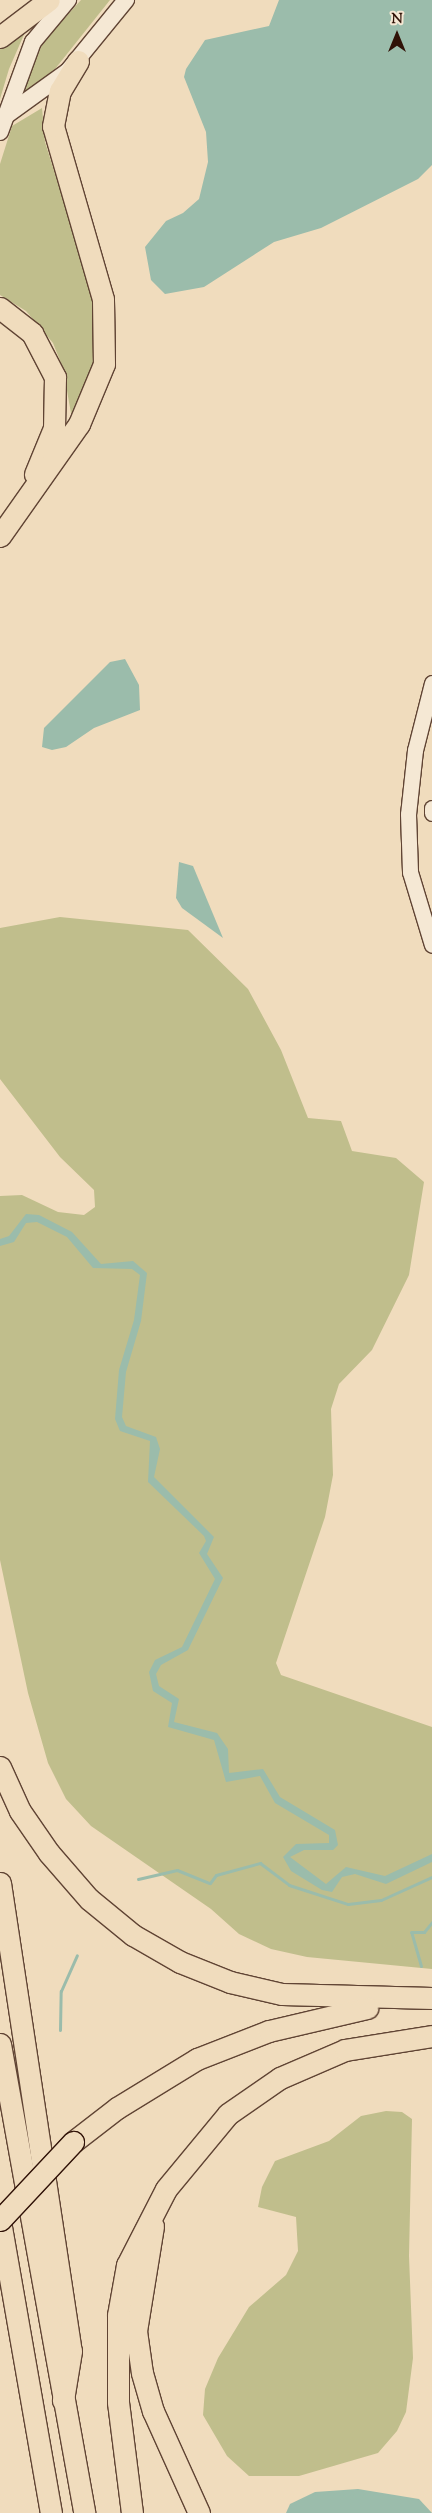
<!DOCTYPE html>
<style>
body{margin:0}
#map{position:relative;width:432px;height:2513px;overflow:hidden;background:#f0dcbd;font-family:"Sorts Mill Goudy",serif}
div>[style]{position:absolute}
.green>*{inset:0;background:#c0be8c}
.water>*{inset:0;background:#9bbcab}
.stream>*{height:3px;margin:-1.5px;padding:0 1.5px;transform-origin:1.5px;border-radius:1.5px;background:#9bbcab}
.roads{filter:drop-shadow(1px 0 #604434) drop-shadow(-1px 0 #604434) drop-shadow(0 1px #604434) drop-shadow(0 -1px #604434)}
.tertiary>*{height:15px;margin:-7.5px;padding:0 7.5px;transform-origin:7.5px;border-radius:7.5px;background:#f5e8d4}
.secondary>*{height:16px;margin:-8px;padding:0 8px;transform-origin:8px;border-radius:8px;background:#f5e8d4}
.motorway>*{height:21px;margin:-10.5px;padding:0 10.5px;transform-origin:10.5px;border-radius:10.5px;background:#f0dcbd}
.bridges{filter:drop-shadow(1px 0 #301207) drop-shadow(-1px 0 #301207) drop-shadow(0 1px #301207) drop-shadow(0 -1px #301207)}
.motorway-bridge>*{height:21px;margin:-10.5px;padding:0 10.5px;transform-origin:10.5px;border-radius:10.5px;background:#f0dcbd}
span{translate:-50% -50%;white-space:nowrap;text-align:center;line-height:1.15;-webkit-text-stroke:4px #f5e8d4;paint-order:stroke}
.north{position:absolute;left:372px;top:10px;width:50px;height:50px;-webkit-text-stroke:4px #f5e8d4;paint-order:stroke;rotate:0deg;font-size:14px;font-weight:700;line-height:20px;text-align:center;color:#301207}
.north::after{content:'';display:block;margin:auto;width:18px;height:22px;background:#301207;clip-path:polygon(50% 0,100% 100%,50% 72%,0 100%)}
</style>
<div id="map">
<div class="green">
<div style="clip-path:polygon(81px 0,110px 0,55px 69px,21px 97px,43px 42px)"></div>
<div style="clip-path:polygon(26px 30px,9px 69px,0 99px,0 45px)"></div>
<div style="clip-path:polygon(42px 108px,45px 142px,95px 301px,96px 362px,72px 419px,63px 368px,53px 343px,26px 311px,0 295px,0 164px,12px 126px)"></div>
<div style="clip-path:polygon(60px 917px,188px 930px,248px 989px,281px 1050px,308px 1118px,341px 1121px,352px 1151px,396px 1158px,424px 1182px,409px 1275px,372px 1350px,339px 1384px,331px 1409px,333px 1475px,325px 1517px,276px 1663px,281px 1675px,432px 1727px,432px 1969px,307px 1957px,271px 1949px,239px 1934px,211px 1909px,91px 1826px,66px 1799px,48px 1763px,28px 1693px,0 1560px,0 1196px,22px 1195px,58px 1212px,84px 1215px,95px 1207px,94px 1190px,60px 1157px,0 1079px,0 928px)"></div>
<div style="clip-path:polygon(386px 2111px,402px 2112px,412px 2119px,409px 2256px,413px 2358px,406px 2412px,397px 2431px,378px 2453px,299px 2476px,249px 2476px,227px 2456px,203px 2415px,205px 2389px,218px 2358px,249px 2307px,286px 2275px,298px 2251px,296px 2217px,258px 2207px,262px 2187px,275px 2161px,329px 2141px,361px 2116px)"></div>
</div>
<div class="water">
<div style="clip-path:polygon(279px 0,432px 0,432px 165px,418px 179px,321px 228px,274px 242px,204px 287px,165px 294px,151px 280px,145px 247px,166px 221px,183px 213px,199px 199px,208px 162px,206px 132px,184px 77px,186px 69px,205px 40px,269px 26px)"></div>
<div style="clip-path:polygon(125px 659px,139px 685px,140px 710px,94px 728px,66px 747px,52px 750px,42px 747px,44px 728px,110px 662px)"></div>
<div style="clip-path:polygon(179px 862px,193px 866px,223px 938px,182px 908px,176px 898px)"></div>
<div style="clip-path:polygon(26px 1214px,39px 1215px,72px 1232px,101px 1264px,133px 1261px,147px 1273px,141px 1321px,126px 1372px,122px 1417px,126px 1426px,156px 1437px,160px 1449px,154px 1477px,214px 1537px,207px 1554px,223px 1578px,188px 1650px,161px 1665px,156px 1674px,159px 1686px,179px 1699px,174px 1722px,217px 1733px,228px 1749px,229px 1773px,263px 1769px,280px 1797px,335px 1830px,338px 1845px,333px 1850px,304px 1850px,290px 1857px,326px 1884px,346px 1867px,385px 1876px,432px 1854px,432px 1862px,386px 1884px,355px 1874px,342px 1877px,332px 1892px,322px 1890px,291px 1871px,283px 1857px,296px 1844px,329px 1843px,329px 1835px,275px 1803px,260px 1776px,226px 1782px,214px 1740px,168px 1727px,172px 1703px,153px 1691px,149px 1672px,155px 1660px,182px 1647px,215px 1579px,199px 1553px,206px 1541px,204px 1536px,148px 1482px,150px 1441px,120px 1431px,115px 1419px,119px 1370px,134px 1320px,140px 1275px,132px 1269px,93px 1268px,67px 1237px,37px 1222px,26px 1223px,14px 1242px,0 1246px,0 1239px,9px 1236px)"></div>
<div style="clip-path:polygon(358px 2489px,419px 2499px,432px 2513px,286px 2513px,290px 2504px,315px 2492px)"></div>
</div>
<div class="stream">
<div style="left:138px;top:1879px;width:40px;rotate:-13deg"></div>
<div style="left:177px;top:1870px;width:35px;rotate:22deg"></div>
<div style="left:210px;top:1883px;width:10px;rotate:-53deg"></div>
<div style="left:216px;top:1875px;width:46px;rotate:-15.3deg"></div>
<div style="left:260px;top:1863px;width:36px;rotate:37deg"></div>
<div style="left:289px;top:1885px;width:62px;rotate:17.9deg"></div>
<div style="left:348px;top:1904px;width:33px;rotate:-7deg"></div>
<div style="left:381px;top:1900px;width:56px;rotate:-24.3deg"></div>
<div style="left:421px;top:1966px;width:35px;rotate:-106deg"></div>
<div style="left:411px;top:1932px;width:13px"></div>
<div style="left:424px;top:1932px;width:13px;rotate:-51deg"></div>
<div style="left:60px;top:2030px;width:39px;rotate:-89deg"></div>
<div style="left:61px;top:1991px;width:39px;rotate:-66deg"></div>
</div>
<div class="roads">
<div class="tertiary">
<div style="left:432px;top:683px;width:69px;rotate:104.2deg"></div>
<div style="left:415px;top:750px;width:64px;rotate:96.2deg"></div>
<div style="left:408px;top:814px;width:58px;rotate:88deg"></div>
<div style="left:410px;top:872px;width:76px;rotate:73.2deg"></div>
<div style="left:432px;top:808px;width:5px;rotate:90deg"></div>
</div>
<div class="secondary">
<div style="left:0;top:120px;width:84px;rotate:-35.8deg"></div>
<div style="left:68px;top:71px;width:92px;rotate:-50.8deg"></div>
<div style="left:0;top:132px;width:96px;rotate:-69.9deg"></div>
<div style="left:33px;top:42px;width:55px;rotate:-50.2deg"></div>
</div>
<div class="motorway">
<div style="left:0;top:37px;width:61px;rotate:-37.1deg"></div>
<div style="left:0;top:308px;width:41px;rotate:38deg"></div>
<div style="left:32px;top:333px;width:50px;rotate:62.4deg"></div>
<div style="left:55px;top:377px;width:51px;rotate:91.1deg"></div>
<div style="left:54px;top:428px;width:50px;rotate:112.4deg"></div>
<div style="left:0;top:536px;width:137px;rotate:-54.8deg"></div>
<div style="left:79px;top:424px;width:65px;rotate:-67.4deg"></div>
<div style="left:104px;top:364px;width:65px;rotate:-90.9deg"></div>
<div style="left:103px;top:299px;width:180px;rotate:-106.1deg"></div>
<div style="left:53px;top:126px;width:36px;rotate:-79deg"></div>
<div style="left:60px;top:91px;width:35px;rotate:-59deg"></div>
<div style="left:0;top:1767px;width:48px;rotate:65.6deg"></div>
<div style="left:20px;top:1811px;width:51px;rotate:55.4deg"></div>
<div style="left:49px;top:1853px;width:61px;rotate:49deg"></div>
<div style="left:89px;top:1899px;width:57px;rotate:39.3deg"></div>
<div style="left:133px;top:1935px;width:54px;rotate:29.9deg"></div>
<div style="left:180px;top:1962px;width:54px;rotate:21.8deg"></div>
<div style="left:230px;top:1982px;width:53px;rotate:13deg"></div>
<div style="left:282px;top:1994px;width:150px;rotate:1.5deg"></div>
<div style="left:0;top:1883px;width:473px;rotate:81.4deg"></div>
<div style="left:71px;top:2351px;width:50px;rotate:99.3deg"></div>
<div style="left:0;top:2044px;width:476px;rotate:79.8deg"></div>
<div style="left:73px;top:2142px;width:56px;rotate:-37.7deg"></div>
<div style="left:117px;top:2108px;width:94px;rotate:-31.5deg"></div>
<div style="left:197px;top:2059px;width:77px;rotate:-21.3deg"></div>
<div style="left:269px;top:2031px;width:101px;rotate:-13.2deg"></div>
<div style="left:0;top:2221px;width:296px;rotate:80.1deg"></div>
<div style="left:153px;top:2226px;width:106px;rotate:99.2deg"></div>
<div style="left:136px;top:2331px;width:42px;rotate:81.9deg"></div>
<div style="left:142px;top:2373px;width:40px;rotate:74deg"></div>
<div style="left:153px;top:2411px;width:112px;rotate:65.7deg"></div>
<div style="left:132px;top:2513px;width:112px;rotate:-97.2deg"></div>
<div style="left:118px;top:2402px;width:87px;rotate:-90deg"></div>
<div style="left:118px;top:2315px;width:51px;rotate:-79.8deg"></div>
<div style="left:127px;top:2265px;width:85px;rotate:-62.8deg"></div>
<div style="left:166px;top:2189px;width:97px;rotate:-50.4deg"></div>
<div style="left:228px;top:2114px;width:63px;rotate:-34.7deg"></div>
<div style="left:280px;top:2078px;width:71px;rotate:-23.3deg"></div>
<div style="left:345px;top:2050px;width:88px;rotate:-9.1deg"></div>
</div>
</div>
<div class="bridges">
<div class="motorway-bridge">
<div style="left:0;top:2220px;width:107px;rotate:-46.9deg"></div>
</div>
</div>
<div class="north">N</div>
</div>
